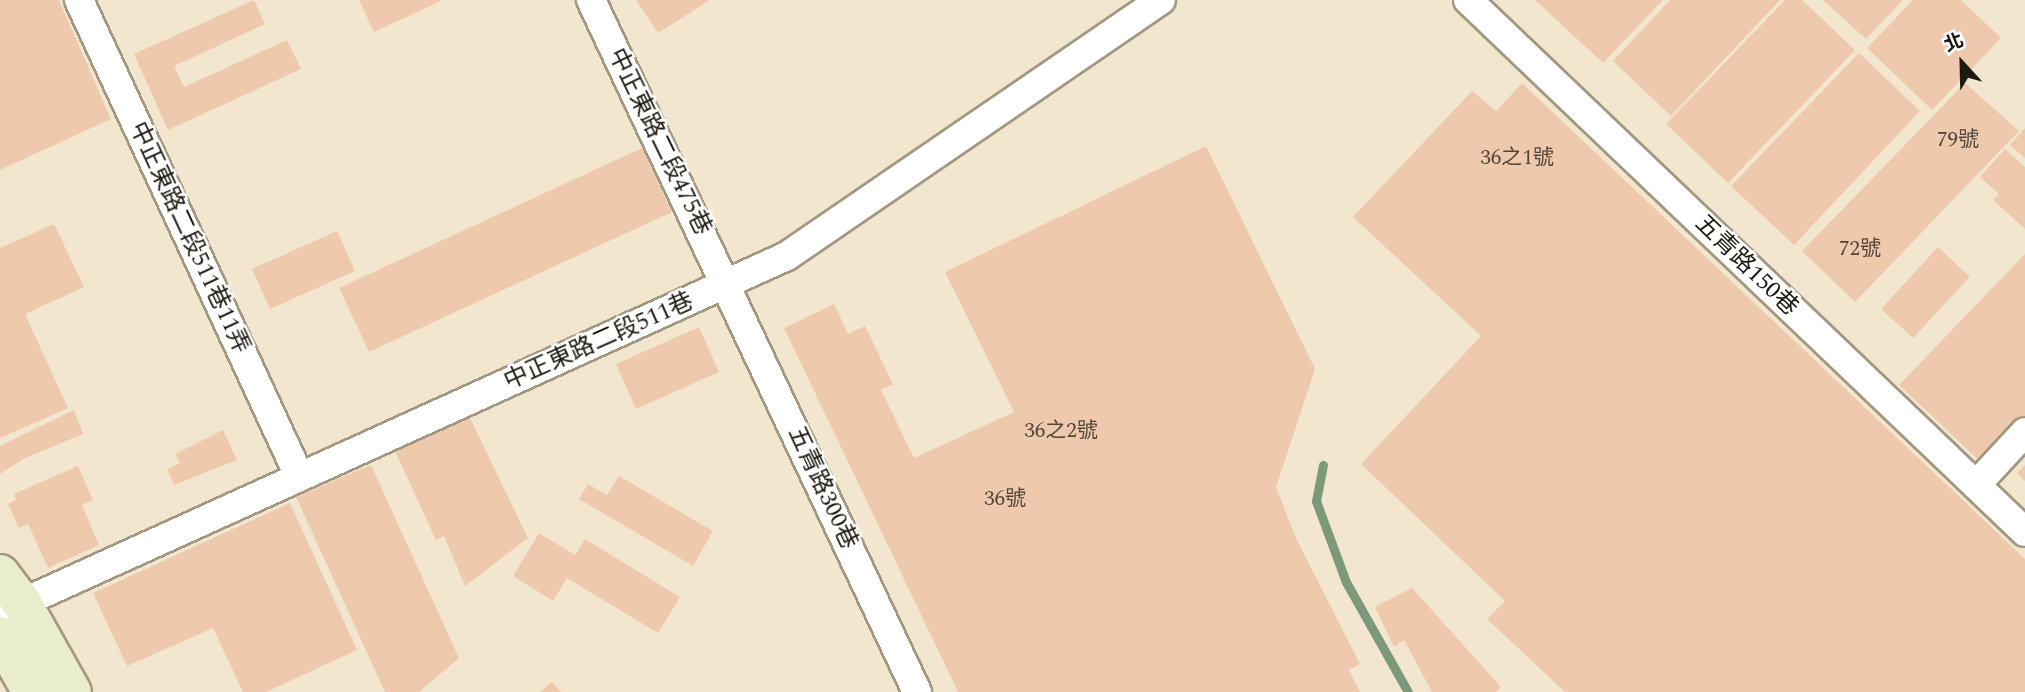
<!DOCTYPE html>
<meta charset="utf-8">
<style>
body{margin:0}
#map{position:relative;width:2025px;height:692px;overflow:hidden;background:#f2e7ce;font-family:Spectral,"Noto Sans TC",serif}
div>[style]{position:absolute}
.stream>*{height:9px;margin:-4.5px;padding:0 4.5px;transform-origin:4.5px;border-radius:4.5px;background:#7c9a7b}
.building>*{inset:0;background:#efc9ae}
.roads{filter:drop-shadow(2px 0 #a29780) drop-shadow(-2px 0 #a29780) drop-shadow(0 2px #a29780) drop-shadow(0 -2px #a29780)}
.street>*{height:28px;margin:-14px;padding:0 14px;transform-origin:14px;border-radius:14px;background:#fff}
.secondary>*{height:38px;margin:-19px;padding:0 19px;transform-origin:19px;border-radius:19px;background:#e9edcc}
span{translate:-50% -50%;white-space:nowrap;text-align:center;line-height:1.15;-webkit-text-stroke:5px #fff;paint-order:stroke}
.number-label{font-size:21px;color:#524538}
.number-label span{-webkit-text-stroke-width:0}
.street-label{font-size:24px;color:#1d1910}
.north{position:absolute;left:1927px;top:28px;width:70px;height:70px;-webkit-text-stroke:5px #fff;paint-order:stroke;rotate:338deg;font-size:19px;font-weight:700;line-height:28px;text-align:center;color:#1d1910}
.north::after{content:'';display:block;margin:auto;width:24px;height:32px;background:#1d1910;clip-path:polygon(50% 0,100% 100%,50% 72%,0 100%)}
</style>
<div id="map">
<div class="stream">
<div style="left:1323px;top:465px;width:37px;rotate:101deg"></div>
<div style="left:1316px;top:501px;width:86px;rotate:69.7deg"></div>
<div style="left:1346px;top:582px;width:126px;rotate:60.6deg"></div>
</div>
<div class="building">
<div style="clip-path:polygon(0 0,59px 0,111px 119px,0 170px)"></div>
<div style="clip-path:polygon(254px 0,265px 24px,174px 66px,184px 87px,287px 40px,301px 69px,168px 130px,134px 54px)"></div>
<div style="clip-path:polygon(359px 0,443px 0,374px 32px)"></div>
<div style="clip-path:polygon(636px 0,710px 0,658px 33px)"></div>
<div style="clip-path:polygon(1535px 0,1663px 0,1603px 63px)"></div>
<div style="clip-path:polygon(1670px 0,1780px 0,1671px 116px,1613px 61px)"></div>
<div style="clip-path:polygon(1785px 0,1802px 0,1855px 50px,1728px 183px,1666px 124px)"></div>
<div style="clip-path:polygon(1823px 0,1903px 0,1866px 39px)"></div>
<div style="clip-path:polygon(1913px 0,1961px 0,2001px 38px,1932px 110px,1867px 48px)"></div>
<div style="clip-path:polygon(1859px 53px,1920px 111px,1794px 245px,1731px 186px)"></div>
<div style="clip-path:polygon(1522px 83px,2025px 559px,2025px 692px,1565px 692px,1487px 619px,1505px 601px,1361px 464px,1481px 336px,1353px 217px,1472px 91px,1496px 111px)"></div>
<div style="clip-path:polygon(1965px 83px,2019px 131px,1855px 302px,1802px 251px)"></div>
<div style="clip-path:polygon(2025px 128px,2025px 158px,2010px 145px)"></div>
<div style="clip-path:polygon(1206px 146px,1315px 369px,1276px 487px,1296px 538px,1360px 664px,1349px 670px,1360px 692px,958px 692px,784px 328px,834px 304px,848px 334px,865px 326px,893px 384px,881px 390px,914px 458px,1014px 412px,945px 272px)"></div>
<div style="clip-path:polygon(642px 148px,672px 212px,369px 352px,339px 288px)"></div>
<div style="clip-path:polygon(2005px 149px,2025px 167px,2025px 229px,1993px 200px,1999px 194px,1980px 177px)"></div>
<div style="clip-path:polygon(54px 224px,84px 287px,25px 314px,68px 408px,0 438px,0 248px)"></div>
<div style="clip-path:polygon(337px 231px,355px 271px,270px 309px,252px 269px)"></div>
<div style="clip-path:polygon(1938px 247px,1970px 277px,1913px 338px,1881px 309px)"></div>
<div style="clip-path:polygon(2025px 254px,2025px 426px,1986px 467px,1899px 385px)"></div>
<div style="clip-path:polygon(699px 327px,719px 372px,636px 409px,616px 364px)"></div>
<div style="clip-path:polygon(74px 410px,83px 434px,25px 458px,0 474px,0 446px)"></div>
<div style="clip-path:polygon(470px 418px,528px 538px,465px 586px,444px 536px,436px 540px,395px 451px)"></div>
<div style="clip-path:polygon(223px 430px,237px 460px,174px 485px,167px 469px,180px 463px,175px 454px)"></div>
<div style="clip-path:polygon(371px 465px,459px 658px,419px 692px,385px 692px,296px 497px)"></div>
<div style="clip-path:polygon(2025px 465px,2025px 481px,2017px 473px)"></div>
<div style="clip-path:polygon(78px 466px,93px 500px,82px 505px,99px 545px,48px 568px,28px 524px,19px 528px,8px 504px,16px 500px,14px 494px)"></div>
<div style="clip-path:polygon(619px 476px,713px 531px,693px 566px,579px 499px,588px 484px,607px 495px)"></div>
<div style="clip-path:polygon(290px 503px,357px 650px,266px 692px,243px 692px,213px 628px,127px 666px,93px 593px)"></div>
<div style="clip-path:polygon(539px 533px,575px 555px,585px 539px,680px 597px,658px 633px,567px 578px,553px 601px,513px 576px)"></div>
<div style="clip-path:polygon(1412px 588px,1501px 687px,1496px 692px,1432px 692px,1404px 640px,1394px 647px,1375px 607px)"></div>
<div style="clip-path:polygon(552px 682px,561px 692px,540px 692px)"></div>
</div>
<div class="roads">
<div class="street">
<div style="left:79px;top:0;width:524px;rotate:65.19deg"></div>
<div style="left:591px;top:0;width:765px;rotate:64.77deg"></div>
<div style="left:1468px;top:0;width:770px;rotate:43.68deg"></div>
<div style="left:1976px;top:485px;width:72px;rotate:-47.2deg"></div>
<div style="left:0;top:619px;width:27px;rotate:-36deg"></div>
<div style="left:22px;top:603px;width:840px;rotate:-24.4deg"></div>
<div style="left:787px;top:256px;width:453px;rotate:-34.4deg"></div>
</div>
<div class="secondary">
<div style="left:0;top:574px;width:36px;rotate:53deg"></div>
<div style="left:22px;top:603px;width:102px;rotate:60.7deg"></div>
<div style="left:0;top:636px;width:64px;rotate:60.3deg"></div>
</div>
</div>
<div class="number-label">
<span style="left:1958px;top:140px">79號</span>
<span style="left:1517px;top:158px">36之1號</span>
<span style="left:1860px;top:249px">72號</span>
<span style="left:1061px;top:431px">36之2號</span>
<span style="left:1005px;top:499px">36號</span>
</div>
<div class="street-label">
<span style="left:659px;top:142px;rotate:64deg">中正東路二段475巷</span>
<span style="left:189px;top:238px;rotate:65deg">中正東路二段511巷11弄</span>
<span style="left:1746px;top:266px;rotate:44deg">五青路150巷</span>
<span style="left:599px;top:342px;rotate:-24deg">中正東路二段511巷</span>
<span style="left:822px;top:488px;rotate:65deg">五青路300巷</span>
</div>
<div class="north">北</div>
</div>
